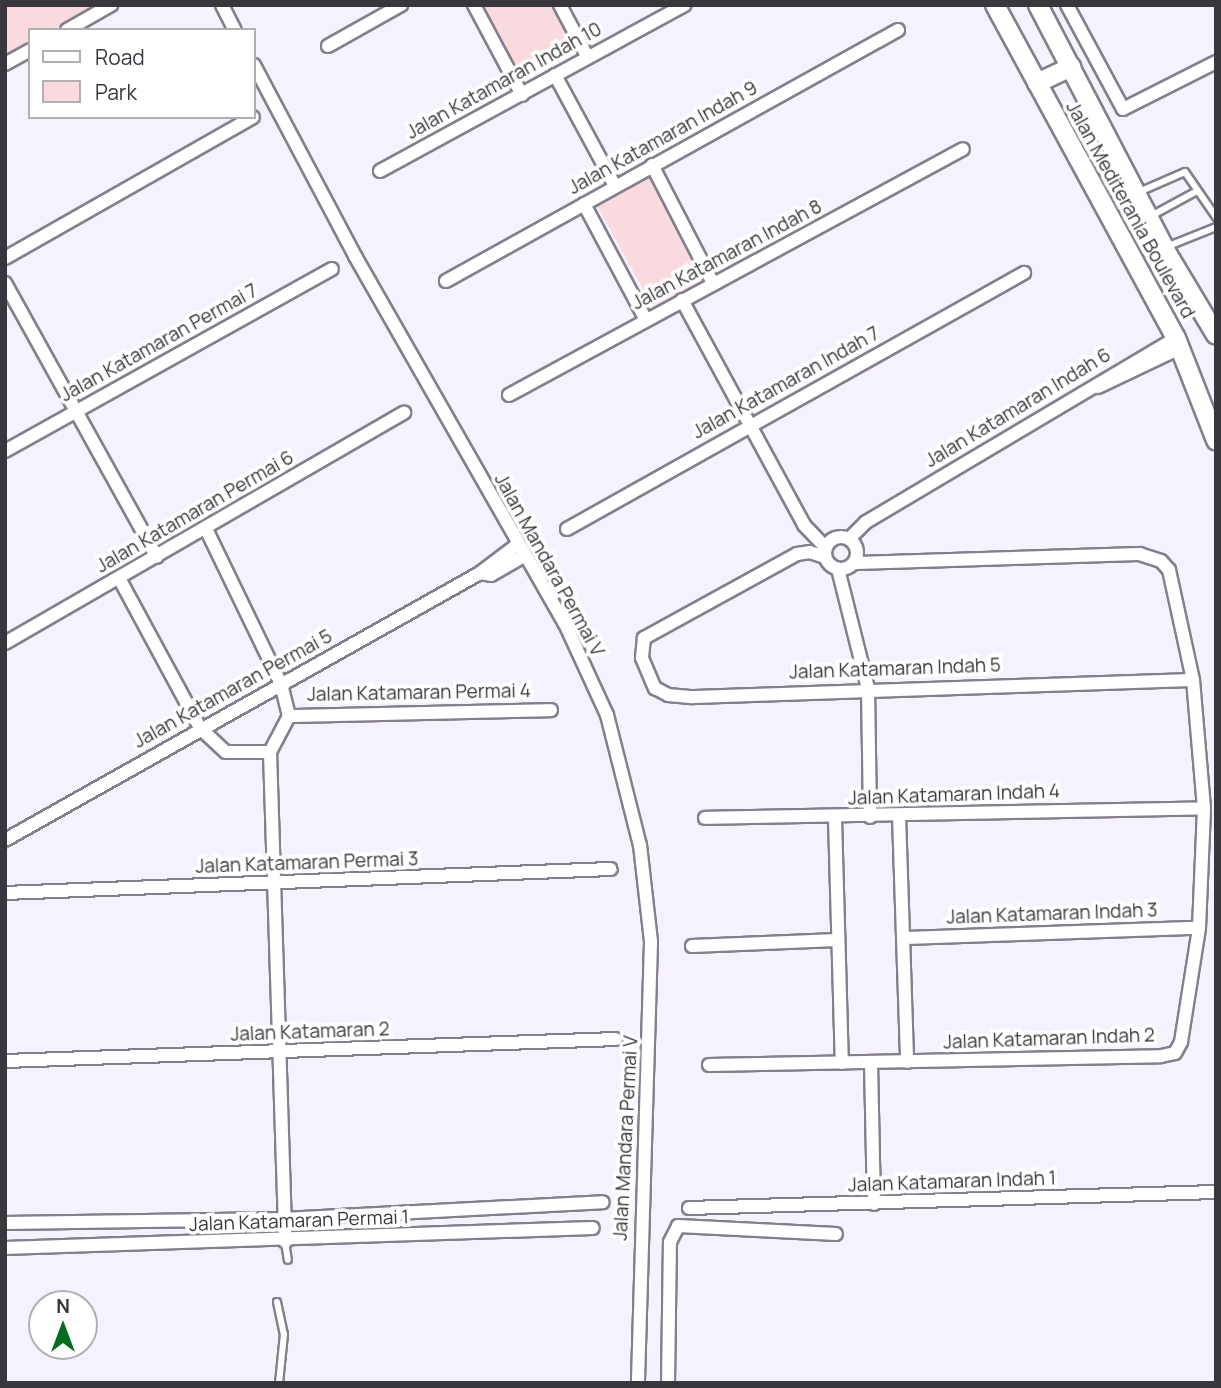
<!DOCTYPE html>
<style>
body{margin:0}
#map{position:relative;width:1221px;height:1388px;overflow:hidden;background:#f6f2fd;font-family:Manrope,sans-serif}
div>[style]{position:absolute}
.green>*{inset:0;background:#f8dadf}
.roads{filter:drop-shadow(2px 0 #847f8c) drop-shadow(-2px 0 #847f8c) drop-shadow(0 2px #847f8c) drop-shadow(0 -2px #847f8c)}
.lane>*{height:6px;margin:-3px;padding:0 3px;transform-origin:3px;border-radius:3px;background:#fff}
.street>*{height:12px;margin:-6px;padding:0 6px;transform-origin:6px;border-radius:6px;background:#fff}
.street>.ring{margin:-6px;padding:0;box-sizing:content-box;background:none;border:12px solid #fff;border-radius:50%}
.secondary>*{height:18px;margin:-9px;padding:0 9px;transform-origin:9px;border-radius:9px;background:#fff}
span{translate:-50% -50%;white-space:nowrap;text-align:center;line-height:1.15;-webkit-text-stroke:7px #fff;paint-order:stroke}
.street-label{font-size:19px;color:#39373d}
.frame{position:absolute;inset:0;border:7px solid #39373d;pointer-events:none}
.legend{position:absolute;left:28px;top:28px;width:228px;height:91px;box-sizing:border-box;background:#fff;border:2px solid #b0afb1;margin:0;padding:9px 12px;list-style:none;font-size:21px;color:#39373d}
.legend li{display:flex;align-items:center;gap:14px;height:35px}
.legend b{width:35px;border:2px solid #b0afb1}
.north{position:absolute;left:28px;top:1290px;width:70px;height:70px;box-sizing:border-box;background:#fff;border:2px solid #b0afb1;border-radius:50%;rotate:0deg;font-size:19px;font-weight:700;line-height:28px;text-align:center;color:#39373d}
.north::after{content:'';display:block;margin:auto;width:24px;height:32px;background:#016e1e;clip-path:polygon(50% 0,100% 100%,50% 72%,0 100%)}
</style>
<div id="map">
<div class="green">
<div style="clip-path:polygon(5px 5px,96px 5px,52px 30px,30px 30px,30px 42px,5px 56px)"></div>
<div style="clip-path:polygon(483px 5px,558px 5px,581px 47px,522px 78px)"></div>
<div style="clip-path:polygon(653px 172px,711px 275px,653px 307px,596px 204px)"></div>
</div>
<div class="roads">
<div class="lane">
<div style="left:1139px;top:192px;width:50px;rotate:-23.5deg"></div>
<div style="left:1185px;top:172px;width:55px;rotate:55.4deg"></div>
<div style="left:1151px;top:216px;width:50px;rotate:-28.6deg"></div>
<div style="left:1166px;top:247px;width:54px;rotate:-21.8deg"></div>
<div style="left:285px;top:1242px;width:18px;rotate:81deg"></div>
<div style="left:277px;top:1302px;width:33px;rotate:78deg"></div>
<div style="left:284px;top:1334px;width:49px;rotate:95.8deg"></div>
</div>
<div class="street">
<div style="left:222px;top:5px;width:28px;rotate:63deg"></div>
<div style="left:474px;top:5px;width:102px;rotate:61.9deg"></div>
<div style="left:560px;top:5px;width:58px;rotate:62.1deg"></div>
<div style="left:1067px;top:5px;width:118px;rotate:61.7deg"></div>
<div style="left:1123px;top:109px;width:104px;rotate:-26.8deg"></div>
<div style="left:67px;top:30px;width:51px;rotate:-29.6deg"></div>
<div style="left:328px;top:46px;width:84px;rotate:-29.3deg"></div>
<div style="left:5px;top:64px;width:29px;rotate:-29deg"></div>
<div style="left:254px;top:65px;width:216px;rotate:62.1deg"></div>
<div style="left:355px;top:256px;width:428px;rotate:60.3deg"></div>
<div style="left:567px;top:628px;width:96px;rotate:65.3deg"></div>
<div style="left:607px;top:715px;width:134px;rotate:75.8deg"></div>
<div style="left:640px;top:845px;width:98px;rotate:83.5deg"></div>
<div style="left:651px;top:942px;width:441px;rotate:91.7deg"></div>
<div style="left:555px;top:75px;width:126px;rotate:61.6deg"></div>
<div style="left:652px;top:165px;width:133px;rotate:62.7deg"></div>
<div style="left:380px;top:171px;width:347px;rotate:-28.6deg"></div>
<div style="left:584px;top:204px;width:132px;rotate:61.9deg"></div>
<div style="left:5px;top:258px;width:285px;rotate:-29.6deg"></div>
<div style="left:446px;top:281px;width:517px;rotate:-29.04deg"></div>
<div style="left:5px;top:283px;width:313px;rotate:61deg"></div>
<div style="left:682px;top:300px;width:256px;rotate:61.5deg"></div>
<div style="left:804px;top:525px;width:30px;rotate:46deg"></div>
<div style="left:1098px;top:387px;width:91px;rotate:-25.4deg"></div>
<div style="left:509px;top:395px;width:516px;rotate:-28.45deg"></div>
<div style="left:5px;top:451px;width:374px;rotate:-29.1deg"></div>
<div style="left:567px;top:529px;width:524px;rotate:-29.26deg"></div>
<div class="ring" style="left:825px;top:537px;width:20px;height:20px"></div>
<div style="left:849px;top:539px;width:24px;rotate:-45deg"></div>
<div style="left:866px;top:522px;width:360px;rotate:-30.7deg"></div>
<div style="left:825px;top:557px;width:16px;rotate:-162deg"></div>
<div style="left:810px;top:552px;width:13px;rotate:171deg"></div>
<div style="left:797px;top:554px;width:175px;rotate:151.2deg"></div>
<div style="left:644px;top:638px;width:20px;rotate:96deg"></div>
<div style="left:642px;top:658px;width:33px;rotate:67deg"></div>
<div style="left:655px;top:688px;width:15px;rotate:28deg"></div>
<div style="left:668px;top:695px;width:25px;rotate:5deg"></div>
<div style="left:693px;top:697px;width:500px;rotate:-1.95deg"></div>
<div style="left:838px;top:569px;width:123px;rotate:75.9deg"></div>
<div style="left:868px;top:688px;width:129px;rotate:89.1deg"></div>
<div style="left:480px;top:573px;width:11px;rotate:10deg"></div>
<div style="left:491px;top:575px;width:38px;rotate:-30deg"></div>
<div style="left:119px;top:578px;width:170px;rotate:61.6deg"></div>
<div style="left:200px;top:728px;width:35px;rotate:43deg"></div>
<div style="left:226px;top:752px;width:44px"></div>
<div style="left:270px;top:752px;width:41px;rotate:-62.2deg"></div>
<div style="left:289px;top:716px;width:33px;rotate:-104deg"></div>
<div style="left:281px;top:684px;width:172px;rotate:-115.8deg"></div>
<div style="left:5px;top:643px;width:461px;rotate:-30deg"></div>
<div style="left:289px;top:716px;width:262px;rotate:-1.3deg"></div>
<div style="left:270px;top:752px;width:490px;rotate:88.2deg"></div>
<div style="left:899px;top:816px;width:246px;rotate:88.1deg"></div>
<div style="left:705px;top:818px;width:499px;rotate:-1.1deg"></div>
<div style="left:835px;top:818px;width:245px;rotate:88.4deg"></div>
<div style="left:5px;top:840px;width:545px;rotate:-29.34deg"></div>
<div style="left:480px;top:573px;width:46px;rotate:-37.1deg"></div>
<div style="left:5px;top:893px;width:606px;rotate:-2.27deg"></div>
<div style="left:906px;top:938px;width:293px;rotate:-2deg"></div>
<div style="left:692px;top:946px;width:145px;rotate:-2.4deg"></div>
<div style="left:5px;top:1061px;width:611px;rotate:-2.06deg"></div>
<div style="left:871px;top:1063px;width:141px;rotate:88.8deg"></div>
<div style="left:709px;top:1065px;width:452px;rotate:-1.1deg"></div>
<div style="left:1161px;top:1056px;width:14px;rotate:-12deg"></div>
<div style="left:1175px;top:1053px;width:13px;rotate:-61deg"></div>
<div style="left:1181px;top:1042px;width:115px;rotate:-81deg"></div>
<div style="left:1199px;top:928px;width:120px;rotate:-87.6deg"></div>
<div style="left:1204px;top:808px;width:128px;rotate:-94.9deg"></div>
<div style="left:1193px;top:680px;width:113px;rotate:-102.3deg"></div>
<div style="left:1169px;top:570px;width:12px;rotate:-132deg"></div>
<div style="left:1161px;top:561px;width:22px;rotate:-162deg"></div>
<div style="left:1140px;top:554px;width:285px;rotate:178.2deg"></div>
<div style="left:689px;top:1208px;width:527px;rotate:-1.74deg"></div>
<div style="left:5px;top:1223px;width:278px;rotate:-0.8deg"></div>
<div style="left:283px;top:1219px;width:320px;rotate:-3deg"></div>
<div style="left:5px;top:1248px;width:588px;rotate:-1.95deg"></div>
<div style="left:668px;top:1383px;width:141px;rotate:-89.2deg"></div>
<div style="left:670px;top:1242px;width:18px;rotate:-63deg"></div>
<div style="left:678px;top:1226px;width:158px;rotate:2.9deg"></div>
</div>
<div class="secondary">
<div style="left:995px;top:5px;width:379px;rotate:61.5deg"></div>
<div style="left:1176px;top:338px;width:110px;rotate:68.6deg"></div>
<div style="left:1038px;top:5px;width:288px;rotate:62.5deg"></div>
<div style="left:1171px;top:260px;width:87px;rotate:59deg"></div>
<div style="left:1037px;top:83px;width:38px;rotate:-25deg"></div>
</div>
</div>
<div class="street-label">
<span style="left:504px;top:81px;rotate:-29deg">Jalan Katamaran Indah 10</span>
<span style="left:663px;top:138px;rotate:-29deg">Jalan Katamaran Indah 9</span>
<span style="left:1130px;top:210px;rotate:61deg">Jalan Mediterania Boulevard</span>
<span style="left:727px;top:255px;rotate:-28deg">Jalan Katamaran Indah 8</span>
<span style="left:159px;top:343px;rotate:-29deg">Jalan Katamaran Permai 7</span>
<span style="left:786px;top:383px;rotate:-29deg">Jalan Katamaran Indah 7</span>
<span style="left:1018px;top:408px;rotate:-31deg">Jalan Katamaran Indah 6</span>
<span style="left:195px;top:512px;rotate:-30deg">Jalan Katamaran Permai 6</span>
<span style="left:549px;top:565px;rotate:61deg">Jalan Mandara Permai V</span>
<span style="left:895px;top:669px;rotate:-2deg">Jalan Katamaran Indah 5</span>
<span style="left:233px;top:689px;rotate:-29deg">Jalan Katamaran Permai 5</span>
<span style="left:419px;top:693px;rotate:-1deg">Jalan Katamaran Permai 4</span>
<span style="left:954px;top:795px;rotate:-2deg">Jalan Katamaran Indah 4</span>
<span style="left:307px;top:863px;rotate:-2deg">Jalan Katamaran Permai 3</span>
<span style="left:1052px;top:914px;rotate:-2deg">Jalan Katamaran Indah 3</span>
<span style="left:310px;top:1032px;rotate:-2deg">Jalan Katamaran 2</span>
<span style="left:1049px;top:1039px;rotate:-2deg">Jalan Katamaran Indah 2</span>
<span style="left:626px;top:1138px;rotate:-87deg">Jalan Mandara Permai V</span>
<span style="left:952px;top:1182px;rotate:-2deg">Jalan Katamaran Indah 1</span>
<span style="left:299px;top:1221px;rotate:-2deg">Jalan Katamaran Permai 1</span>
</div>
<div class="frame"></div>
<ul class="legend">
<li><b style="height:9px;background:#fff"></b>Road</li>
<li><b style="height:19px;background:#f8dadf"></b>Park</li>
</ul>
<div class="north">N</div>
</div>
